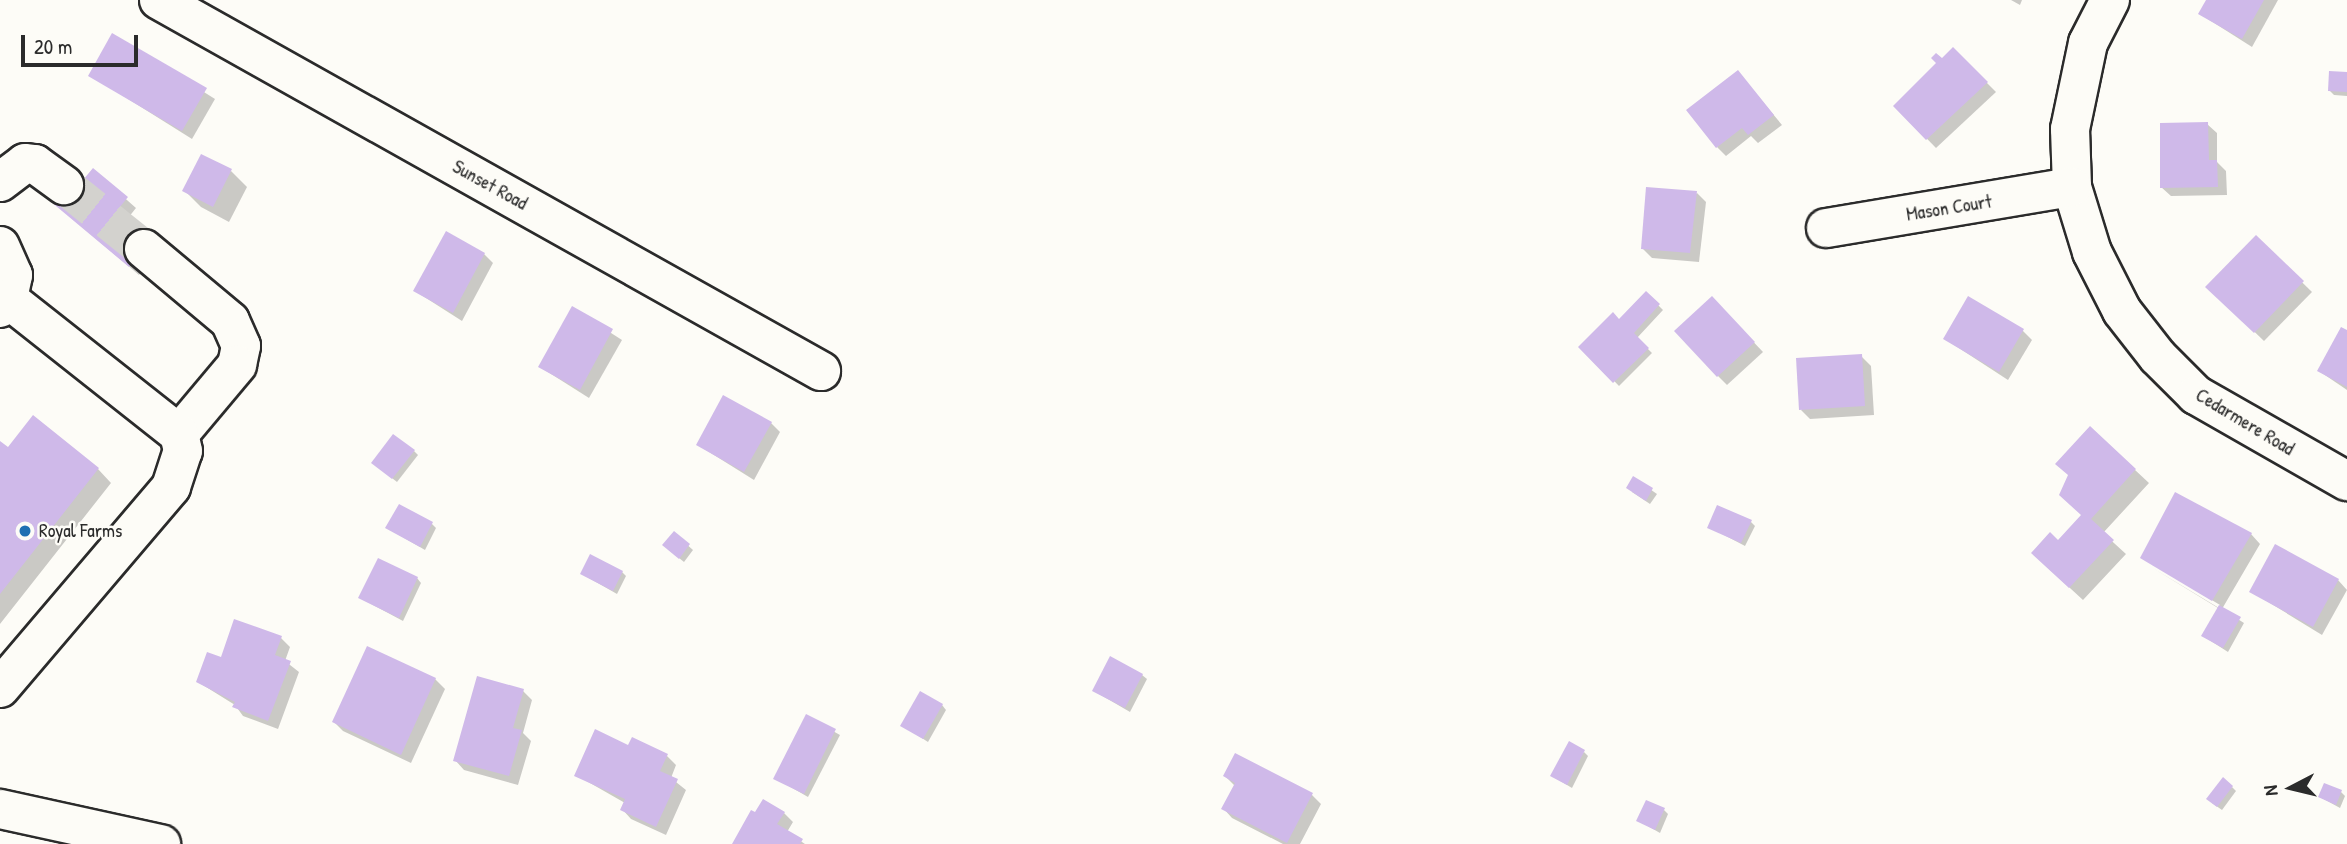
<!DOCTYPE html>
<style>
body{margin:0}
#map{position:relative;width:2347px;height:844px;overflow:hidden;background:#fdfcf7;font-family:"Patrick Hand",sans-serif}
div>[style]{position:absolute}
.shadow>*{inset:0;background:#0003}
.building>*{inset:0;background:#cfb9e9}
.minor-tunnel>*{height:38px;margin-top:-19px;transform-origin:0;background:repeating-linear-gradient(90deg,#d3d2ce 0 38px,transparent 0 57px)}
.roads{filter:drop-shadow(2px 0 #2b2b2b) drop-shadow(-2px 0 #2b2b2b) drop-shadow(0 2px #2b2b2b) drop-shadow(0 -2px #2b2b2b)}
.minor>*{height:38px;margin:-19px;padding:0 19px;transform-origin:19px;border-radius:19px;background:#fdfcf7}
.dots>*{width:19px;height:19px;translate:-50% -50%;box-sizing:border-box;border:4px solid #fdfcf7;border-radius:50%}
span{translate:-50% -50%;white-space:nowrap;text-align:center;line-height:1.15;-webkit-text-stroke:5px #fdfcf7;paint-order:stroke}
.street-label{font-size:19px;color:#2b2b2b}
.poi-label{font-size:19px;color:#2b2b2b}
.left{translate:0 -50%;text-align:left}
.north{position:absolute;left:2256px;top:753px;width:70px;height:70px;-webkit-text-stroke:5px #fdfcf7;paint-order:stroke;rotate:263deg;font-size:19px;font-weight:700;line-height:28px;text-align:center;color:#2b2b2b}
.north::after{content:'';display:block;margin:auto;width:24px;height:32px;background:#2b2b2b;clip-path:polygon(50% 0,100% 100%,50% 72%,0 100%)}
.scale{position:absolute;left:21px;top:35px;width:117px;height:32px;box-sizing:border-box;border:4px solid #2b2b2b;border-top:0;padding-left:9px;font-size:21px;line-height:24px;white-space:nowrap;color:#2b2b2b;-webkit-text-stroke:5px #fdfcf7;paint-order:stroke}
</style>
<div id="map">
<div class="shadow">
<div style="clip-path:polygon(2011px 0,2022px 0,2020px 5px)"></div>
<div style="clip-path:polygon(2208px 0,2278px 0,2252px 47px,2200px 14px)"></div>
<div style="clip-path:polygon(113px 35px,215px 99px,192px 139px,90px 75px)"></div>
<div style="clip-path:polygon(1953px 49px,1996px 92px,1936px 148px,1895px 106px)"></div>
<div style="clip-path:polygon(1738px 72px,1782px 125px,1758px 143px,1751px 136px,1726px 156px,1717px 147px)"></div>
<div style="clip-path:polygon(2347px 73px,2347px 96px,2334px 95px,2329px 90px)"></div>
<div style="clip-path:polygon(2207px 124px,2217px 133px,2217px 162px,2226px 171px,2227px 195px,2171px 196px,2161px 187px)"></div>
<div style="clip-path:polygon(93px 170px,136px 208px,128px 218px,162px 248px,139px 275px,62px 210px)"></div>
<div style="clip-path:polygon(231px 171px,247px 187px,229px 222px,201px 207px,185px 191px)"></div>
<div style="clip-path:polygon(1697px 193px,1706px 202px,1699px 262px,1652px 258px,1643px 249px)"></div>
<div style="clip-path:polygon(2256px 237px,2312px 292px,2264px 341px,2208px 287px)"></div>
<div style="clip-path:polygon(484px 254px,493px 263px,462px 321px,415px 291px)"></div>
<div style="clip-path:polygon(1646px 293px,1663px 310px,1637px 338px,1652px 353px,1619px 386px,1581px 347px,1619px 321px)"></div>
<div style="clip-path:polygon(1712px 298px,1763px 352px,1727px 385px,1718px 376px)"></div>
<div style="clip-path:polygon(572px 308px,622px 340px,589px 398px,540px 367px)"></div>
<div style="clip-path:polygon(2022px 330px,2032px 340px,2008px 380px,1945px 339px)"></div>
<div style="clip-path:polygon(2347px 332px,2347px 390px,2319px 371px)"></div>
<div style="clip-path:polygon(1861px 356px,1871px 366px,1874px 415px,1810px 419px,1801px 410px)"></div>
<div style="clip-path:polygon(771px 423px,780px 432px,754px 480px,698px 445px)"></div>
<div style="clip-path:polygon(2090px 428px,2149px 483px,2103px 533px,2126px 554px,2083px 600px,2046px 566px,2058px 543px,2083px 515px)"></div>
<div style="clip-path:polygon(0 443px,8px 449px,98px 469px,111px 483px,0 624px)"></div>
<div style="clip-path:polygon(414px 451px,418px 455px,397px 482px,378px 467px)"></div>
<div style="clip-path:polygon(1634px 478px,1657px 494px,1650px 504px,1632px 492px)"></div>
<div style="clip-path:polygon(1751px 522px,1755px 526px,1745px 546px,1709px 527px)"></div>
<div style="clip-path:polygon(432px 524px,436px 528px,425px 550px,387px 528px)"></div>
<div style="clip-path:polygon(674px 533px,693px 550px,684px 562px,669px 550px)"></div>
<div style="clip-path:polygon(2251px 534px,2260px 544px,2222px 609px,2244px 623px,2228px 652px,2203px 636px,2219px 608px,2151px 567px,2218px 608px,2220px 605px,2142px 558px)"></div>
<div style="clip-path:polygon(622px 572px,626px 576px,617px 594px,582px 574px)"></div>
<div style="clip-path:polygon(417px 578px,421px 583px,403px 621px,360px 598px)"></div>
<div style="clip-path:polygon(2338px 580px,2347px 590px,2322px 635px,2252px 592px)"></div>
<div style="clip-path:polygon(281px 638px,290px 647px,285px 661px,299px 672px,278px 729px,243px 716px,235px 705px,198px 682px)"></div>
<div style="clip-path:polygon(368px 648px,435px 679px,445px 689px,411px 763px,343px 731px,334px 722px)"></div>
<div style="clip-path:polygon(1142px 675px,1147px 679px,1130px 712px,1094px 691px)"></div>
<div style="clip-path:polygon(523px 691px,532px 700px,523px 733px,531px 741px,518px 785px,464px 770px,455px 760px)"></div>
<div style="clip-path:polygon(942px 705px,946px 710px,928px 742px,903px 726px)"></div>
<div style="clip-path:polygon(806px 716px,840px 735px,808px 797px,775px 778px)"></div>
<div style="clip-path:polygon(633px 740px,667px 756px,676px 765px,671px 778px,686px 790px,666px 835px,631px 819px,622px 809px,625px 803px,576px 775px,629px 747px)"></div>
<div style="clip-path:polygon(1584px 752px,1588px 756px,1572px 788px,1552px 776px)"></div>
<div style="clip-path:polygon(1225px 776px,1312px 795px,1321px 804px,1300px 844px,1283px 844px,1232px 818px,1223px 808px,1235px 786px)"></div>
<div style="clip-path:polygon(2232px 787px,2236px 791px,2222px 810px,2212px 803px)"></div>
<div style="clip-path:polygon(2341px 792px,2345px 796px,2340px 808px,2320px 797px)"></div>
<div style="clip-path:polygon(1664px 810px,1668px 814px,1660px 833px,1639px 821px)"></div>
<div style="clip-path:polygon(784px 813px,793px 822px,787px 832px,805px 844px,736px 844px)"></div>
</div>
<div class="building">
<div style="clip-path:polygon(2206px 0,2264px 0,2242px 39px,2198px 14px)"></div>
<div style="clip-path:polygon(112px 33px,207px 88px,182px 131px,88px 76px)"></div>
<div style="clip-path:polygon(1953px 47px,1988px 82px,1926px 140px,1893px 106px,1936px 63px,1931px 58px,1936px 53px,1942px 58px)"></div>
<div style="clip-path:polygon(1738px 70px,1774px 115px,1748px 135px,1742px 128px,1716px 148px,1686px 110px)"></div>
<div style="clip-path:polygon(2329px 71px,2347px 72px,2347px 92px,2328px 91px)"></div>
<div style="clip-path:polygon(2208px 122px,2209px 160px,2217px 160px,2218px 187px,2160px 188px,2160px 123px)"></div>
<div style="clip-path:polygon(201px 154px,232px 169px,213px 207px,182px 191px)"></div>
<div style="clip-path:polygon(93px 168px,128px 197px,119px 208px,154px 237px,129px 267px,50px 201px,74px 173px,83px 180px)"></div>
<div style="clip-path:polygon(1646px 187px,1697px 191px,1690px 253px,1641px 249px)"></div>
<div style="clip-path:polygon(446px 231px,485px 253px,453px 313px,413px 291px)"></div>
<div style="clip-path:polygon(2256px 235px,2304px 281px,2254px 333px,2205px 287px)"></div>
<div style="clip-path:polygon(1646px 291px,1660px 304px,1634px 333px,1649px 348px,1613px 383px,1578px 347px,1613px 312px,1619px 319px)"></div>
<div style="clip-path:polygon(1712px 296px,1755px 342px,1717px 377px,1674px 331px)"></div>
<div style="clip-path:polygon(1968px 296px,2024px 329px,1999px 372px,1943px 339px)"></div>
<div style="clip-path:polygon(572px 306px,613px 329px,580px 390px,538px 367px)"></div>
<div style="clip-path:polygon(2341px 327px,2347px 330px,2347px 387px,2317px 371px)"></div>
<div style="clip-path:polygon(1862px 354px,1865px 406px,1799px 410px,1796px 358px)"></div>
<div style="clip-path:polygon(723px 395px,772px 422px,744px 472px,696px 445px)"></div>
<div style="clip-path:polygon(33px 415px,99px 468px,0 594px,0 441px,8px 447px)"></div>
<div style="clip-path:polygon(2090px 426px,2136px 469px,2091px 519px,2114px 540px,2069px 588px,2031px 553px,2050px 532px,2058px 540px,2081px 515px,2059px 495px,2068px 475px,2055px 464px)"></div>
<div style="clip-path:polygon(393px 434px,415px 450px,392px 479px,371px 463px)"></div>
<div style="clip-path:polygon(1633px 476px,1653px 488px,1646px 501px,1626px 488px)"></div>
<div style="clip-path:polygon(2175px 492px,2252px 533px,2212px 601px,2140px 558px)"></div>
<div style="clip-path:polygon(399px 504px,433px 522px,420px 547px,385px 528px)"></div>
<div style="clip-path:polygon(1717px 505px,1752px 520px,1741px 543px,1707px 528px)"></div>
<div style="clip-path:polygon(674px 531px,690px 544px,679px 559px,662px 545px)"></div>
<div style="clip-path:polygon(2275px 544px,2339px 579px,2313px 627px,2249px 592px)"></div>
<div style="clip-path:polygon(590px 554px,623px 571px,613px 591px,580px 574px)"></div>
<div style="clip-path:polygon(378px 558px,418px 577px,399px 618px,358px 598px)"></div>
<div style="clip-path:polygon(2219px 605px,2241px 617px,2223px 648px,2201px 636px)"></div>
<div style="clip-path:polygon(234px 619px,282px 636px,275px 655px,291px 661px,268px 721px,232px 707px,235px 702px,196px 682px,207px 652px,221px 657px)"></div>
<div style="clip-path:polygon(367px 646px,436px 678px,401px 755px,332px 722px)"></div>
<div style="clip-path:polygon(1110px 656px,1143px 674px,1125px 708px,1092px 691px)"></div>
<div style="clip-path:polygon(477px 676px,524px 689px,513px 728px,522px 730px,509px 776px,453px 761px)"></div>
<div style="clip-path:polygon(920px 691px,943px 704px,923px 739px,900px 726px)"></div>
<div style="clip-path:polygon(806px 714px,836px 729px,804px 794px,773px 779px)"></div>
<div style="clip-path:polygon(595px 729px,628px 745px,632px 737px,668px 754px,660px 771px,678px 779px,656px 827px,620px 810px,625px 799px,574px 776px)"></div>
<div style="clip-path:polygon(1569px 741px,1585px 750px,1567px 785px,1550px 776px)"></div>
<div style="clip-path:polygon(1235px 753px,1313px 793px,1287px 843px,1221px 809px,1235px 783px,1223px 776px)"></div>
<div style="clip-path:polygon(2223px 777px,2233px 786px,2217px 807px,2206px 799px)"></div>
<div style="clip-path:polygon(2324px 783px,2342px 790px,2336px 805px,2318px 797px)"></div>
<div style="clip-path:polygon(763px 799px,785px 812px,777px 824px,803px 839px,800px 844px,732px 844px,751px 810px,755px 812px)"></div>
<div style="clip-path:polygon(1646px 800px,1665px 808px,1655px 830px,1636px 821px)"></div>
</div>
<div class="minor-tunnel">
<div style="left:64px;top:185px;width:102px;rotate:38.7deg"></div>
</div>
<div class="roads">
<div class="minor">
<div style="left:159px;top:0;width:759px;rotate:29.27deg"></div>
<div style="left:2110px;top:0;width:48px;rotate:117.1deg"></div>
<div style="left:2088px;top:43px;width:88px;rotate:101.8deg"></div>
<div style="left:2070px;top:129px;width:58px;rotate:88deg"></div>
<div style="left:2072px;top:187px;width:68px;rotate:72.9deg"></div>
<div style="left:2092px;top:252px;width:66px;rotate:63deg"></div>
<div style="left:2122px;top:311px;width:58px;rotate:52deg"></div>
<div style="left:2158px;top:357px;width:54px;rotate:45deg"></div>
<div style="left:2196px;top:395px;width:174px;rotate:29.7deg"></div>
<div style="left:0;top:182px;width:31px;rotate:-37deg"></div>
<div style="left:25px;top:163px;width:10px;rotate:6deg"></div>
<div style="left:35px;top:164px;width:36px;rotate:36deg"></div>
<div style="left:1826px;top:228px;width:249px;rotate:-9.5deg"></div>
<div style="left:0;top:246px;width:32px;rotate:66deg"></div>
<div style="left:13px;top:275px;width:25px;rotate:102deg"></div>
<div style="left:8px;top:299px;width:12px;rotate:132deg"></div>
<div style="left:144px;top:249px;width:112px;rotate:39.9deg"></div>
<div style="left:230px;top:321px;width:27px;rotate:66deg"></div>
<div style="left:241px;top:346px;width:19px;rotate:102deg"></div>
<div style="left:237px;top:365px;width:90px;rotate:130deg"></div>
<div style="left:0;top:688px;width:264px;rotate:-49.6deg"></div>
<div style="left:171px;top:487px;width:38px;rotate:-72deg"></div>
<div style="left:183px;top:451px;width:17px;rotate:-103deg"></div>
<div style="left:179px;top:434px;width:218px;rotate:-141.7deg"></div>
<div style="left:0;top:809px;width:165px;rotate:12.3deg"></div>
</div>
</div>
<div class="dots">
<div style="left:25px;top:531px;background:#1f6fb2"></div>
</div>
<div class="street-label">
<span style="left:490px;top:185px;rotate:29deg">Sunset Road</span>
<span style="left:1949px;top:208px;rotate:-9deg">Mason Court</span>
<span style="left:2245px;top:422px;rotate:31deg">Cedarmere Road</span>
</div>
<div class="poi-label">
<span class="left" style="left:39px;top:531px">Royal Farms</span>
</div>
<div class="north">N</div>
<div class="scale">20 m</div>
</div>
